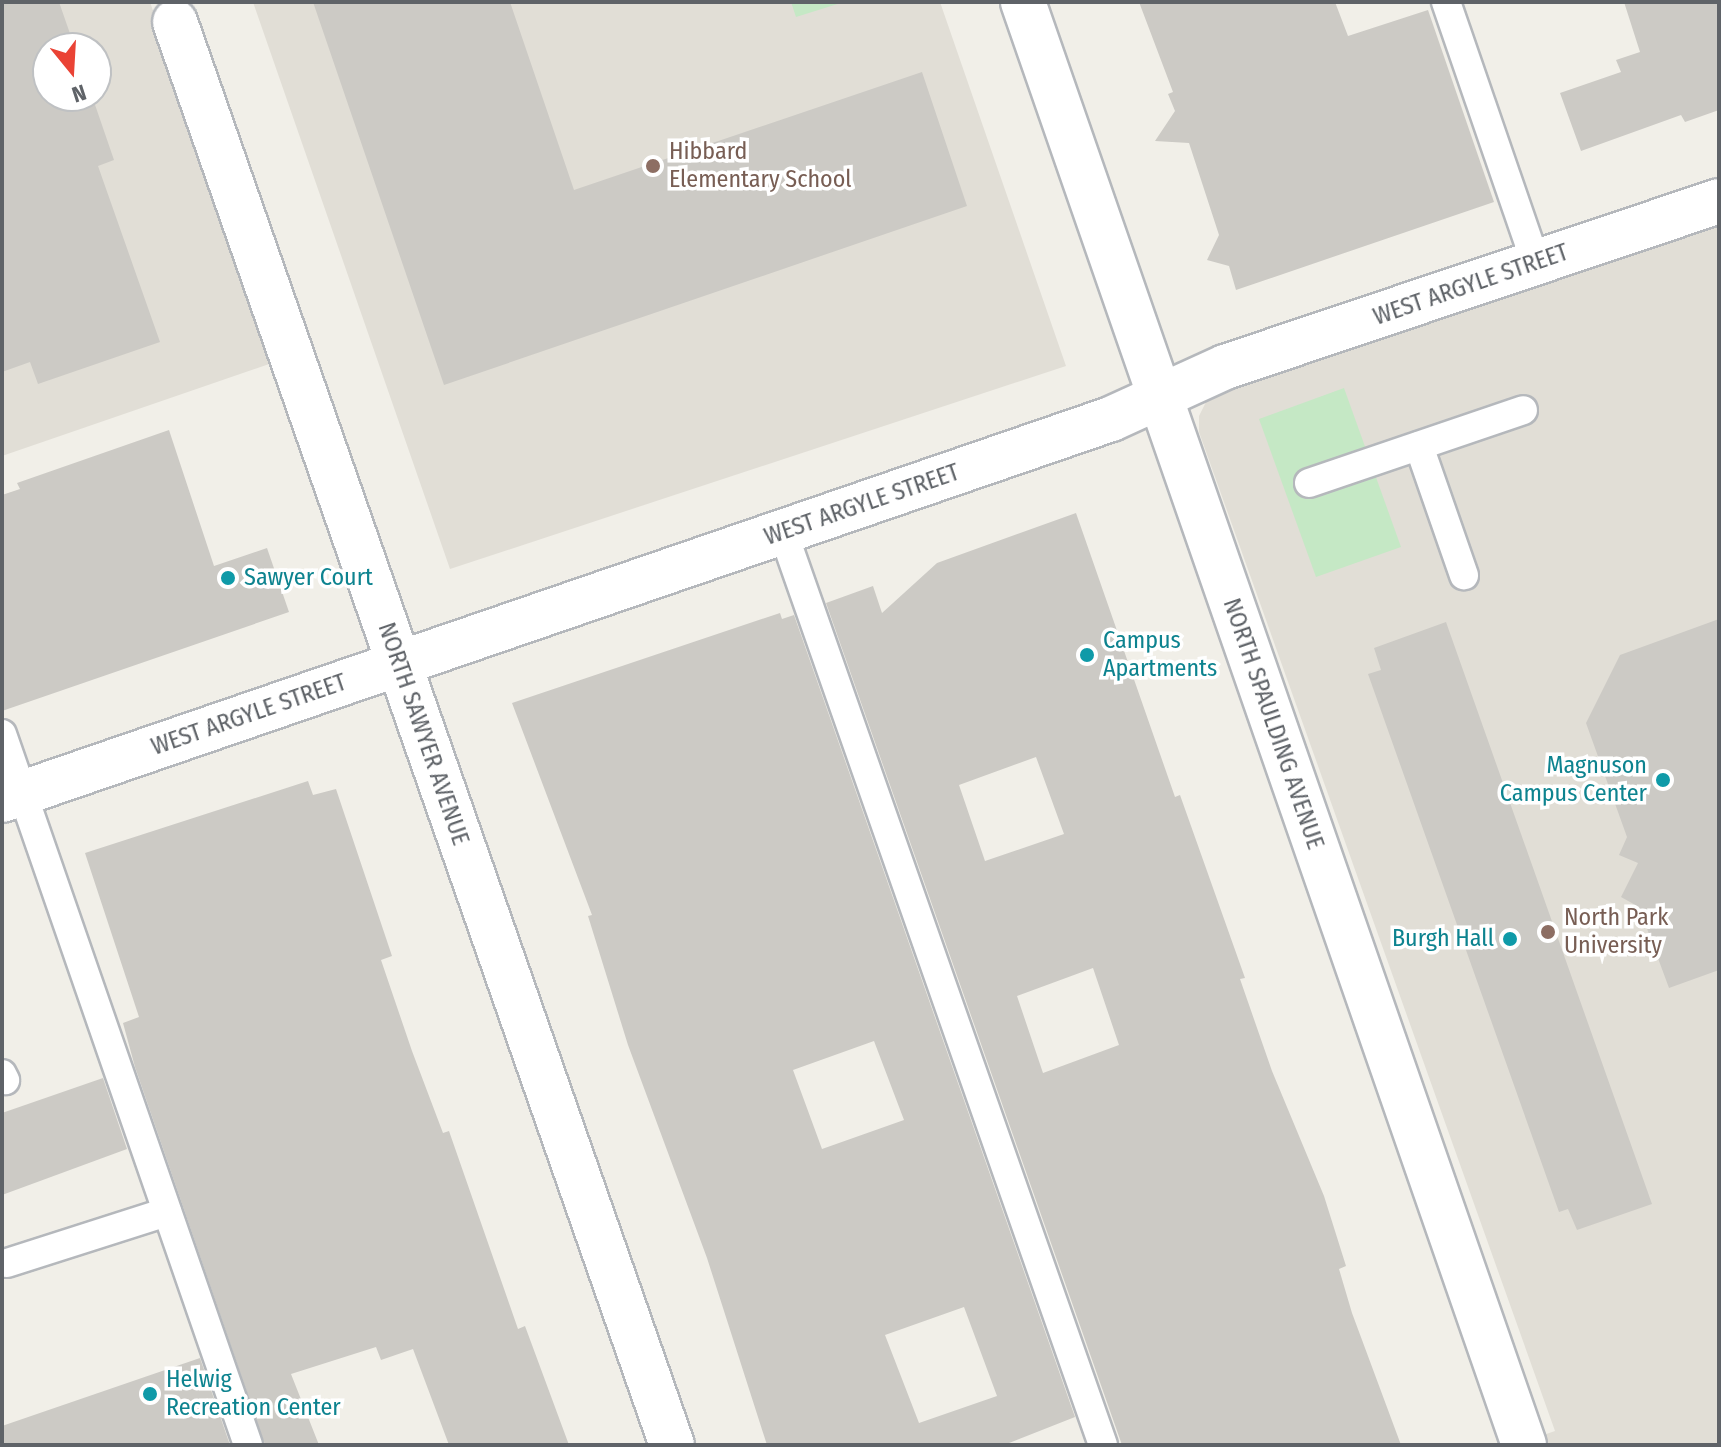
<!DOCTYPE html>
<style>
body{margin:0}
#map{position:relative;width:1721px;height:1447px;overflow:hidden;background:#f1efe8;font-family:"Fira Sans Condensed",sans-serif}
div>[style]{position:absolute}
.education>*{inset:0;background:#e1ded6}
.green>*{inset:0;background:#c5e8c5}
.building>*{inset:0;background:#cccac5}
.roads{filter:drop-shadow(2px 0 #b5b8bc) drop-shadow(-2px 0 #b5b8bc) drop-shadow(0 2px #b5b8bc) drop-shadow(0 -2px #b5b8bc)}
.lane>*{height:28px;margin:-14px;padding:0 14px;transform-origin:14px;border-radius:14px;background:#fff}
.street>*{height:44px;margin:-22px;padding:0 22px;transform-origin:22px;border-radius:22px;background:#fff}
.dots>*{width:22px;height:22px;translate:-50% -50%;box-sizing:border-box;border:4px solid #fff;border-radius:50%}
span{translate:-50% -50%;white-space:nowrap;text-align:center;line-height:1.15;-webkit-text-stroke:7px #fff;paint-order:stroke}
.education-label{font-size:24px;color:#785e54}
.left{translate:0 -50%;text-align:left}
.street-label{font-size:24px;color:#5f6368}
.culture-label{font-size:24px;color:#0d838f}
.right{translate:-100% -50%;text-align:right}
.frame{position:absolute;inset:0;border:4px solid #5f6368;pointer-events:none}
.north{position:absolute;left:32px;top:32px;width:80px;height:80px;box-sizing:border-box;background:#fff;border:2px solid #bfc1c3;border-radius:50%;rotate:162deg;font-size:22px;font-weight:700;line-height:32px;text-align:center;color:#5f6368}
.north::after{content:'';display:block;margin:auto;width:28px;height:36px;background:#ea4335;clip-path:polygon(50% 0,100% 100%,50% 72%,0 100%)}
</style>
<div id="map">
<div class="education">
<div style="clip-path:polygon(evenodd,2px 2px,150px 2px,275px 362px,2px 456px,2px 2px,48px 48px,96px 48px,96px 96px,48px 96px,48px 48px)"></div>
<div style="clip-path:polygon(253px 2px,940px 2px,1066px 366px,450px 569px)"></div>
<div style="clip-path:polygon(1719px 224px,1719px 1445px,1515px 1445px,1555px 1431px,1199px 432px,1199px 416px,1206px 402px,1220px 392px)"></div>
</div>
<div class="green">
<div style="clip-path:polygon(791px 2px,844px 2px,796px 17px)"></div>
<div style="clip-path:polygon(1344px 388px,1401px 547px,1316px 577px,1259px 419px)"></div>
</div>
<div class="building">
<div style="clip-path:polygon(2px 2px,59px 2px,75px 48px,48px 48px,48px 96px,92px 96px,114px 160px,98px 166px,160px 342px,38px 384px,30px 362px,2px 372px)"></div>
<div style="clip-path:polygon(313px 2px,510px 2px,574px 190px,922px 72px,967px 206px,444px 385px)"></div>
<div style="clip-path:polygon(1139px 2px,1335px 2px,1348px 36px,1428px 10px,1494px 202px,1236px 290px,1229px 266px,1207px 260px,1219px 235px,1189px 143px,1155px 141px,1175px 111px,1168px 94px,1173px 92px)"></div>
<div style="clip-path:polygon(1624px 2px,1719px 2px,1719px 110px,1685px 122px,1681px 115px,1581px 151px,1560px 93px,1621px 72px,1616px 60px,1640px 52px)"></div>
<div style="clip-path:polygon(169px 430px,214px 566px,267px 548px,289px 612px,2px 711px,2px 495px,20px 489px,17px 483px)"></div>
<div style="clip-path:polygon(evenodd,1076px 513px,1175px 797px,1180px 795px,1245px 978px,1240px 979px,1272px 1071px,1324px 1196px,1346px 1266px,1339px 1269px,1352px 1313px,1401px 1445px,1122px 1445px,826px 603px,873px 586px,882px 613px,937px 563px,1076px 513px,1036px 757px,1064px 834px,985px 861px,959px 785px,1036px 757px,1076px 513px,1093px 968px,1119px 1045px,1043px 1073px,1017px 996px,1093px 968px)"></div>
<div style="clip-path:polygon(evenodd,780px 613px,782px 619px,794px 615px,1075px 1417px,1004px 1445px,767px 1445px,707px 1258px,628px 1045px,588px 916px,592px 915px,512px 703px,780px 613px,874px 1041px,904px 1120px,822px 1149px,793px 1070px,874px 1041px,780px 613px,964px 1307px,997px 1396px,919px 1423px,885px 1335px,964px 1307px)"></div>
<div style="clip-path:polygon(1719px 619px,1719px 970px,1669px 988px,1639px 907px,1621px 897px,1638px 863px,1619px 855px,1627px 837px,1586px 723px,1620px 655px)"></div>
<div style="clip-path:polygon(1446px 622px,1652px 1204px,1577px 1230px,1568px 1209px,1559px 1212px,1368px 674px,1381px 670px,1374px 648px)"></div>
<div style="clip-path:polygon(308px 781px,313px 795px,336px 789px,392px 956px,381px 960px,412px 1051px,443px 1133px,449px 1131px,518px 1329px,525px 1326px,569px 1445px,449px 1445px,413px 1349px,381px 1360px,376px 1347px,291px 1374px,319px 1445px,265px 1445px,135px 1067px,123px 1023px,139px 1017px,85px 853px)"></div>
<div style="clip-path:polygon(103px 1078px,127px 1149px,2px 1195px,2px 1113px)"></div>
<div style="clip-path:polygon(200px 1358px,230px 1445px,2px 1445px,2px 1426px)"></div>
</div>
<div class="roads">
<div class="lane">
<div style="left:1446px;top:2px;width:276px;rotate:71deg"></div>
<div style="left:1419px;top:446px;width:137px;rotate:70.8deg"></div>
<div style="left:1309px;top:483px;width:226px;rotate:-18.8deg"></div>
<div style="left:783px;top:532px;width:967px;rotate:70.68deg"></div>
<div style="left:2px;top:734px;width:752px;rotate:70.91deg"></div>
<div style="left:2px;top:1074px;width:7px;rotate:63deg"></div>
<div style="left:7px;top:1263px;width:168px;rotate:-17.7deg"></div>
</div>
<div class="street">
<div style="left:1023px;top:2px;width:1527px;rotate:70.85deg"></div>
<div style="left:175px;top:22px;width:1507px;rotate:70.75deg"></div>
<div style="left:2px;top:800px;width:1173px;rotate:-18.96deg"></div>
<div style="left:1111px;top:419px;width:125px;rotate:-24.5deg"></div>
<div style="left:1225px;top:367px;width:521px;rotate:-18.57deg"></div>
</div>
</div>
<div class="dots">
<div style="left:653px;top:166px;background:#8d6e63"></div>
<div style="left:228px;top:578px;background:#0f9aa8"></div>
<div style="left:1087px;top:655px;background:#0f9aa8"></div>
<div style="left:1663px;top:780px;background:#0f9aa8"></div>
<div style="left:1548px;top:932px;background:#8d6e63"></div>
<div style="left:1510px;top:939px;background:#0f9aa8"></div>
<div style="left:150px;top:1394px;background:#0f9aa8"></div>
</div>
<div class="education-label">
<span class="left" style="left:669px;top:166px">Hibbard<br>Elementary School</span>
<span class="left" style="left:1564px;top:932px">North Park<br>University</span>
</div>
<div class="street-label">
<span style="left:1471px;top:285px;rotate:-19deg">WEST ARGYLE STREET</span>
<span style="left:862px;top:505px;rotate:-19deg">WEST ARGYLE STREET</span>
<span style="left:249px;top:715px;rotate:-19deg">WEST ARGYLE STREET</span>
<span style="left:1273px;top:724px;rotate:71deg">NORTH SPAULDING AVENUE</span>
<span style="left:423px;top:734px;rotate:71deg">NORTH SAWYER AVENUE</span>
</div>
<div class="culture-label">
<span class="left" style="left:244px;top:578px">Sawyer Court</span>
<span class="left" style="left:1103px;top:655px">Campus<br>Apartments</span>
<span class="right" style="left:1647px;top:780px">Magnuson<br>Campus Center</span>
<span class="right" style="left:1494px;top:939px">Burgh Hall</span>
<span class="left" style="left:166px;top:1394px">Helwig<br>Recreation Center</span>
</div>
<div class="frame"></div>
<div class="north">N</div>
</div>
